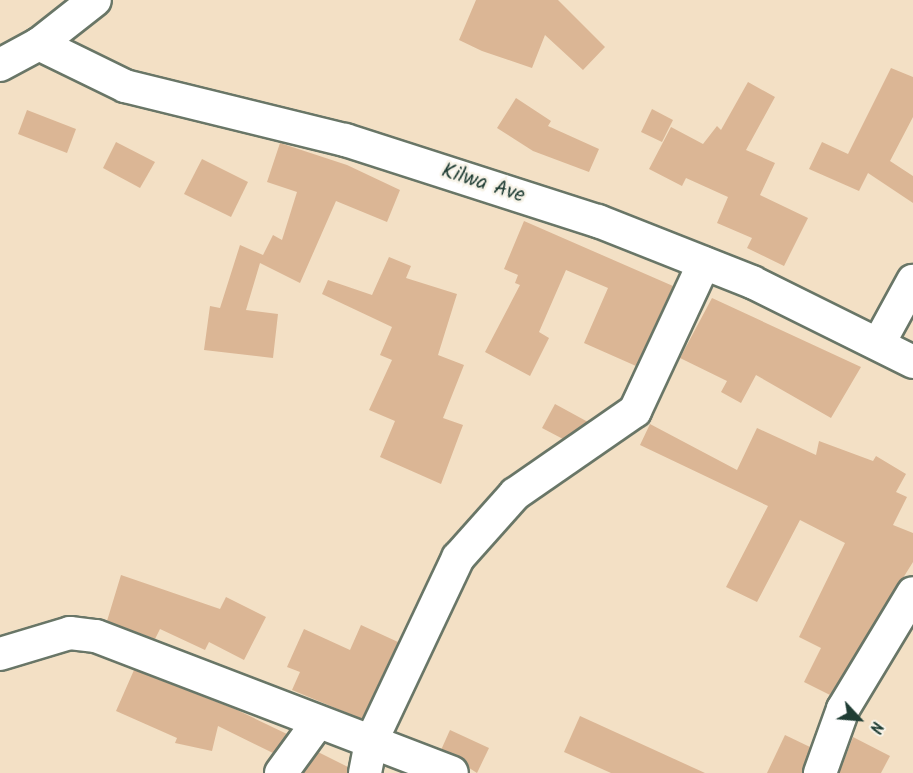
<!DOCTYPE html>
<style>
body{margin:0}
#map{position:relative;width:913px;height:773px;overflow:hidden;background:#f3e0c5;font-family:Kalam,sans-serif}
div>[style]{position:absolute}
.building>*{inset:0;background:#dbb695}
.roads{filter:drop-shadow(2px 0 #697667) drop-shadow(-2px 0 #697667) drop-shadow(0 2px #697667) drop-shadow(0 -2px #697667)}
.street>*{height:32px;margin:-16px;padding:0 16px;transform-origin:16px;border-radius:16px;background:#fff}
span{translate:-50% -50%;white-space:nowrap;text-align:center;line-height:1.15;-webkit-text-stroke:5px #f7f3e8;paint-order:stroke}
.street-label{font-size:21px;color:#1f3d34}
.north{position:absolute;left:829px;top:689px;width:60px;height:60px;-webkit-text-stroke:4px #f7f3e8;paint-order:stroke;rotate:116deg;font-size:16px;font-weight:700;line-height:24px;text-align:center;color:#1f3d34}
.north::after{content:'';display:block;margin:auto;width:21px;height:27px;background:#1f3d34;clip-path:polygon(50% 0,100% 100%,50% 72%,0 100%)}
</style>
<div id="map">
<div class="building">
<div style="clip-path:polygon(476px 0,558px 0,605px 47px,583px 70px,545px 35px,532px 68px,482px 51px,459px 40px)"></div>
<div style="clip-path:polygon(891px 68px,913px 77px,913px 117px,890px 161px,913px 176px,913px 203px,868px 173px,859px 191px,809px 169px,822px 142px,848px 154px)"></div>
<div style="clip-path:polygon(748px 82px,775px 97px,746px 150px,775px 163px,760px 195px,808px 218px,784px 266px,747px 248px,752px 238px,717px 223px,728px 197px,686px 178px,682px 186px,649px 169px,671px 127px,703px 144px,717px 126px,721px 130px)"></div>
<div style="clip-path:polygon(516px 98px,551px 121px,548px 126px,599px 149px,589px 172px,533px 151px,497px 128px)"></div>
<div style="clip-path:polygon(652px 109px,673px 120px,662px 142px,641px 132px)"></div>
<div style="clip-path:polygon(27px 110px,76px 129px,67px 153px,18px 134px)"></div>
<div style="clip-path:polygon(116px 142px,155px 162px,140px 188px,103px 168px)"></div>
<div style="clip-path:polygon(280px 143px,347px 165px,400px 190px,387px 222px,336px 201px,300px 283px,260px 263px,246px 310px,278px 314px,273px 358px,204px 350px,210px 306px,220px 308px,240px 245px,263px 255px,273px 235px,282px 240px,297px 192px,267px 182px)"></div>
<div style="clip-path:polygon(202px 159px,248px 182px,231px 217px,184px 194px)"></div>
<div style="clip-path:polygon(524px 221px,673px 286px,636px 366px,584px 343px,608px 288px,566px 270px,539px 332px,549px 338px,530px 376px,485px 352px,520px 285px,515px 283px,518px 275px,504px 269px)"></div>
<div style="clip-path:polygon(389px 257px,411px 266px,406px 278px,457px 294px,438px 355px,464px 365px,443px 418px,463px 425px,441px 484px,380px 457px,395px 421px,369px 410px,392px 360px,380px 355px,392px 327px,322px 294px,328px 280px,372px 295px)"></div>
<div style="clip-path:polygon(712px 298px,861px 367px,831px 418px,756px 375px,741px 403px,721px 392px,727px 381px,680px 358px)"></div>
<div style="clip-path:polygon(555px 404px,588px 422px,563px 439px,542px 428px)"></div>
<div style="clip-path:polygon(650px 424px,737px 470px,757px 428px,816px 455px,819px 441px,873px 461px,876px 456px,906px 474px,896px 492px,907px 497px,893px 525px,913px 533px,913px 562px,830px 695px,804px 682px,821px 648px,799px 637px,845px 543px,800px 520px,757px 602px,726px 587px,768px 506px,640px 445px)"></div>
<div style="clip-path:polygon(121px 575px,220px 609px,226px 597px,266px 617px,244px 660px,209px 642px,205px 650px,160px 629px,155px 639px,107px 621px)"></div>
<div style="clip-path:polygon(361px 625px,398px 642px,362px 719px,292px 690px,300px 672px,287px 667px,304px 629px,350px 650px)"></div>
<div style="clip-path:polygon(134px 670px,235px 709px,287px 734px,273px 753px,218px 726px,212px 751px,175px 743px,177px 738px,116px 711px)"></div>
<div style="clip-path:polygon(580px 716px,705px 773px,611px 773px,564px 752px)"></div>
<div style="clip-path:polygon(450px 730px,489px 748px,477px 773px,441px 750px)"></div>
<div style="clip-path:polygon(785px 735px,810px 747px,802px 773px,767px 773px)"></div>
<div style="clip-path:polygon(853px 737px,890px 756px,881px 773px,839px 773px)"></div>
<div style="clip-path:polygon(318px 752px,348px 767px,347px 773px,303px 773px)"></div>
</div>
<div class="roads">
<div class="street">
<div style="left:39px;top:44px;width:96px;rotate:26deg"></div>
<div style="left:125px;top:86px;width:227px;rotate:13.8deg"></div>
<div style="left:345px;top:140px;width:266px;rotate:17.8deg"></div>
<div style="left:598px;top:221px;width:166px;rotate:21.6deg"></div>
<div style="left:752px;top:282px;width:180px;rotate:26.4deg"></div>
<div style="left:0;top:65px;width:44px;rotate:-28.3deg"></div>
<div style="left:39px;top:44px;width:71px;rotate:-38.2deg"></div>
<div style="left:879px;top:343px;width:71px;rotate:-61.3deg"></div>
<div style="left:0;top:654px;width:73px;rotate:-16.7deg"></div>
<div style="left:70px;top:633px;width:26px;rotate:7deg"></div>
<div style="left:96px;top:636px;width:381px;rotate:21deg"></div>
<div style="left:281px;top:773px;width:63px;rotate:-54deg"></div>
<div style="left:365px;top:773px;width:32px;rotate:-79deg"></div>
<div style="left:371px;top:742px;width:204px;rotate:-64.7deg"></div>
<div style="left:458px;top:558px;width:86px;rotate:-48.3deg"></div>
<div style="left:515px;top:494px;width:146px;rotate:-34.7deg"></div>
<div style="left:635px;top:411px;width:163px;rotate:-65deg"></div>
<div style="left:820px;top:773px;width:68px;rotate:-70.2deg"></div>
<div style="left:843px;top:709px;width:135px;rotate:-58.9deg"></div>
</div>
</div>
<div class="street-label">
<span style="left:483px;top:184px;rotate:18deg">Kilwa Ave</span>
</div>
<div class="north">N</div>
</div>
